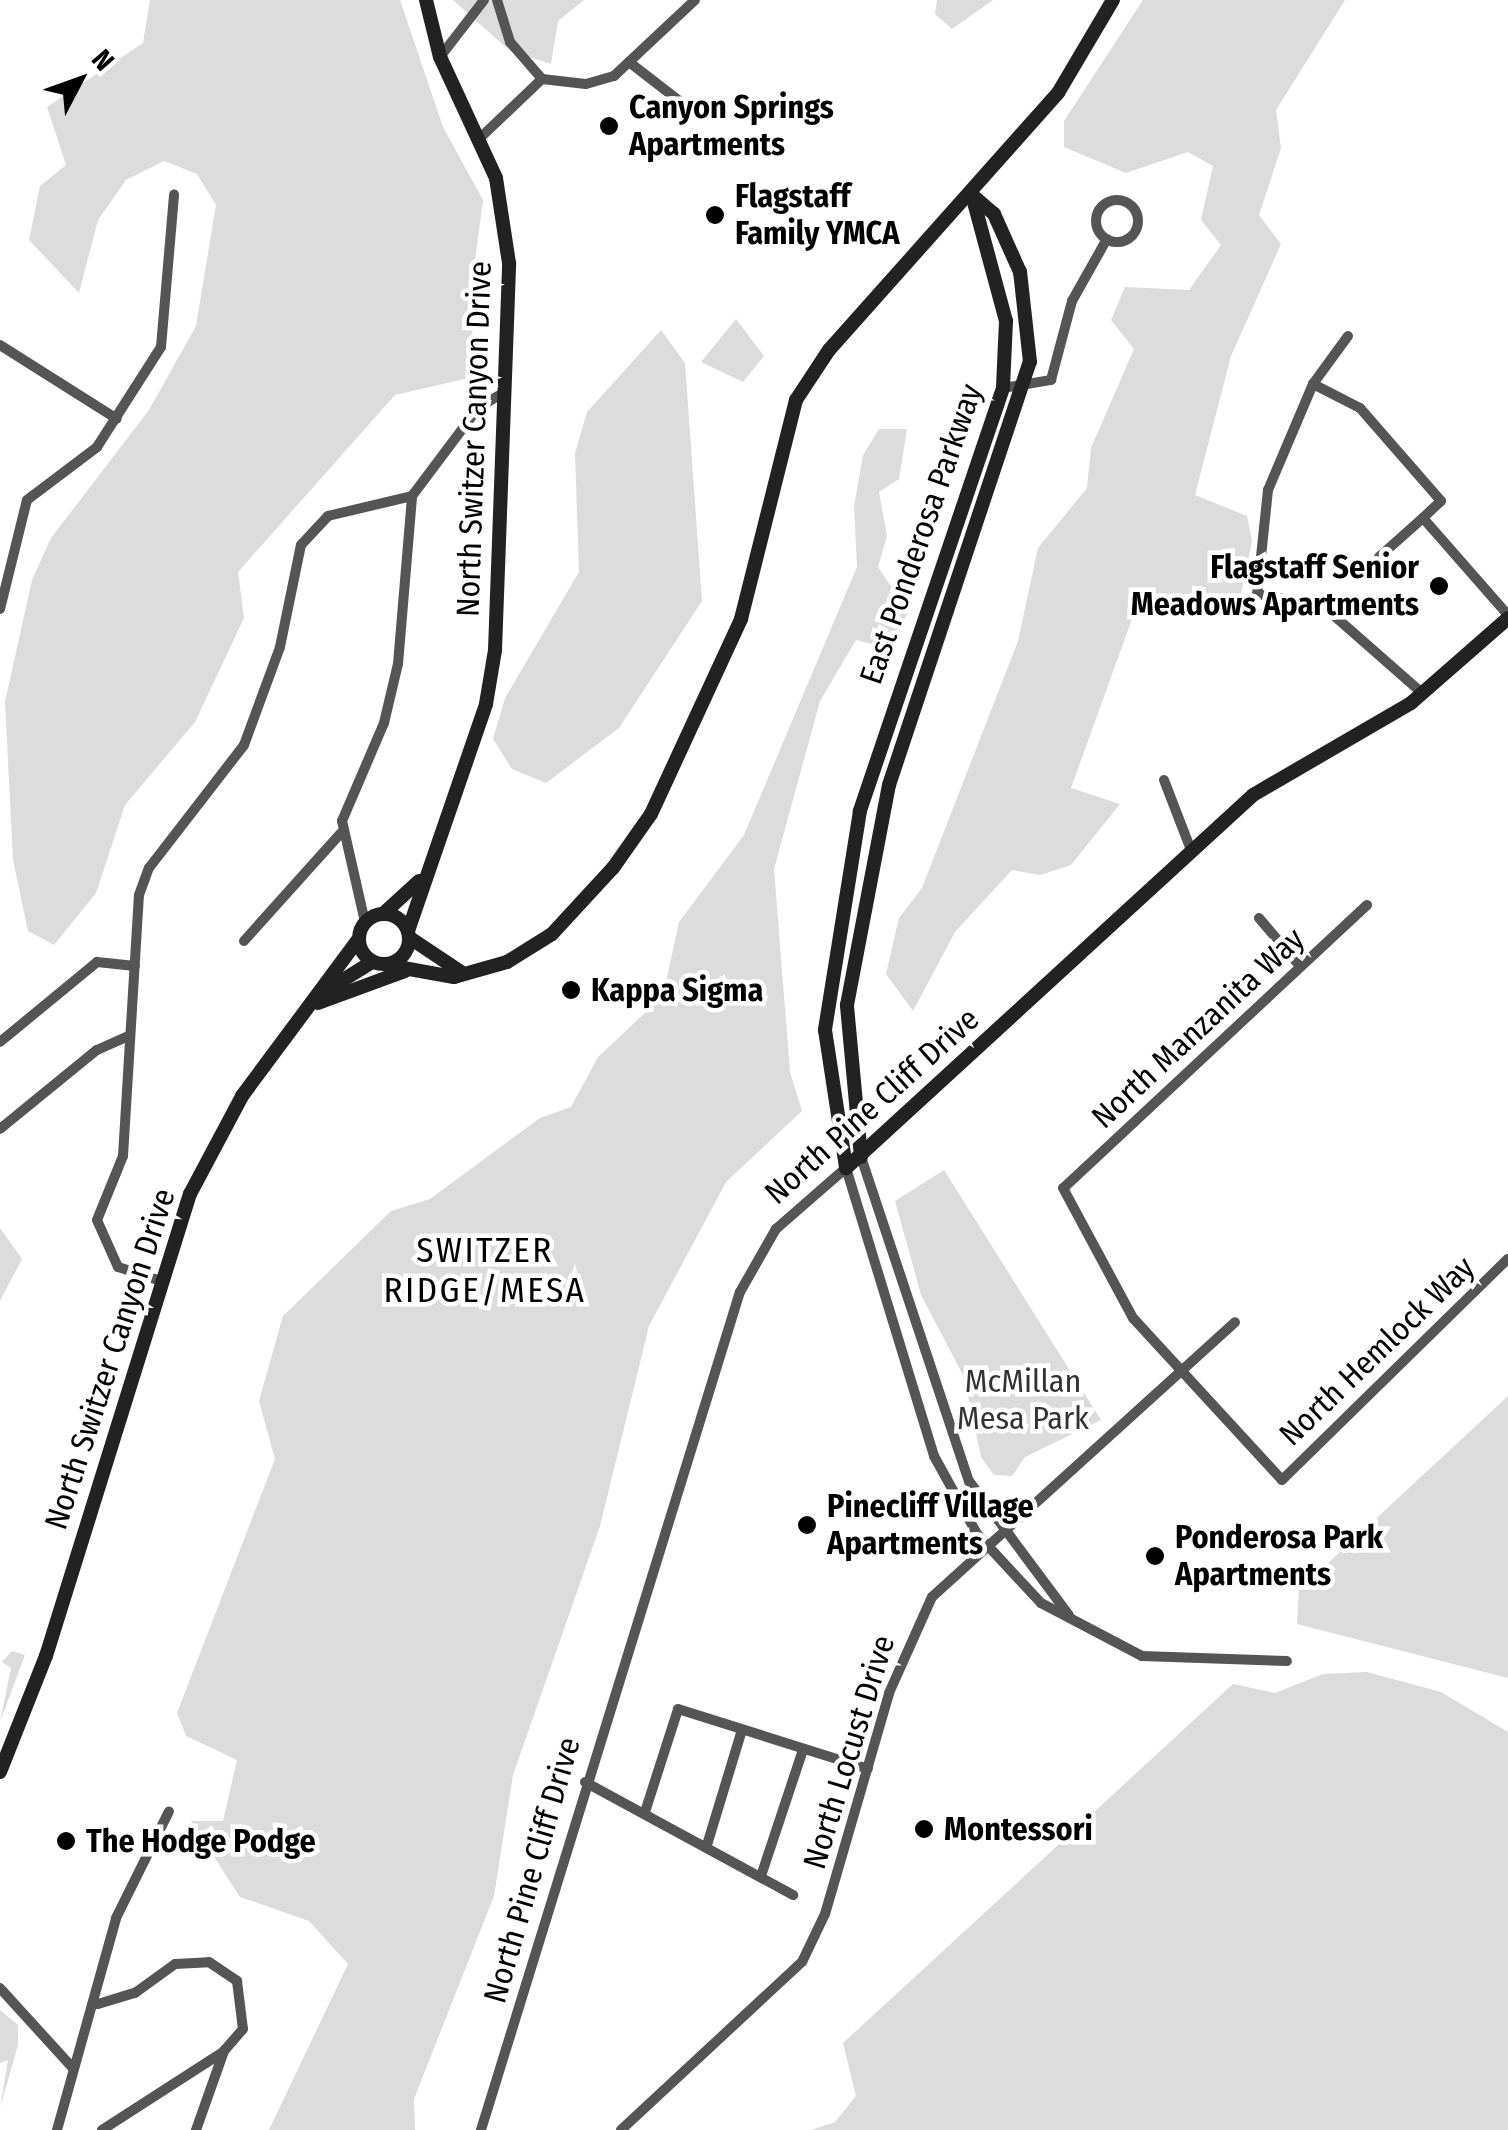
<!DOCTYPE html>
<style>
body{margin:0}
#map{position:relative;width:1508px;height:2130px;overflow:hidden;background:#fff;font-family:"Fira Sans Condensed",sans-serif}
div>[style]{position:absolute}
.green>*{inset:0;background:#dcdcdc}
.street>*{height:10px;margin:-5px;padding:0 5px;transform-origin:5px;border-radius:5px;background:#555}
.street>.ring{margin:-5px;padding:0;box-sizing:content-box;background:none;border:10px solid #555;border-radius:50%}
.secondary>*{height:14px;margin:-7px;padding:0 7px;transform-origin:7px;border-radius:7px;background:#222}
.secondary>.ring{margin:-7px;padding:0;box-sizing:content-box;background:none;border:14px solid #222;border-radius:50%}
.dots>*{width:28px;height:28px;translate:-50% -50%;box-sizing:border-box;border:5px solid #fff;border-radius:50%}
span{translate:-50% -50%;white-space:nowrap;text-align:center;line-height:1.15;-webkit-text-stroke:9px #fff;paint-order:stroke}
.poi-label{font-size:32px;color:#000;font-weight:700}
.left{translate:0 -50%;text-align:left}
.right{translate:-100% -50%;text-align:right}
.street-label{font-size:32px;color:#000}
.park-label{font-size:32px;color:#333}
.neighbourhood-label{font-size:35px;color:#000;letter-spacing:2.5px}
.north{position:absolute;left:30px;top:30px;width:100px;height:100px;-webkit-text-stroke:8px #fff;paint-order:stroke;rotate:49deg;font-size:28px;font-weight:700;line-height:40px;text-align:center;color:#000}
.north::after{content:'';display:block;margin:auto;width:35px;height:45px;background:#000;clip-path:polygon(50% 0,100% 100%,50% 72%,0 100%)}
</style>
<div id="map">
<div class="green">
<div style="clip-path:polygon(150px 0,400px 0,443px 127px,483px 200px,468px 314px,482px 375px,395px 395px,238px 572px,244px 618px,195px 722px,125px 805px,96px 893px,54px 945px,28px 931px,13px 860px,5px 702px,32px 580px,51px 538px,149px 410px,196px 326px,216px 205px,197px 174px,164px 161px,126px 180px,98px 220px,79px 293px,29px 240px,40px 186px,66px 165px,47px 107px,143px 43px)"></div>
<div style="clip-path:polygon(453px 0,584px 0,558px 21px,551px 64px,510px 51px)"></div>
<div style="clip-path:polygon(937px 0,993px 0,952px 29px,935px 14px)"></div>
<div style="clip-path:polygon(1143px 0,1345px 0,1276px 110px,1281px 148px,1259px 215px,1281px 244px,1231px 356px,1195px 495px,1247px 516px,1252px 541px,1241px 594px,1141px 594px,1071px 788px,1120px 804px,1071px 865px,1040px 875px,1012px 870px,955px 932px,913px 1011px,886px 974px,899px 918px,922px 888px,1018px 641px,1038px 548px,1087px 488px,1091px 448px,1134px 349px,1111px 320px,1125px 287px,1189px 290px,1221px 245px,1201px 220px,1213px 166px,1188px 152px,1126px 173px,1064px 147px,1064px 121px)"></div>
<div style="clip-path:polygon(736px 319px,764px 356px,743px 382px,701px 362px)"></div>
<div style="clip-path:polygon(661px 330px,685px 363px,702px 601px,619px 728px,546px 783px,512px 769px,493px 739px,505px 698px,579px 572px,575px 453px,587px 412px)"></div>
<div style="clip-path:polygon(879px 429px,907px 429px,899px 479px,879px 492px,887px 536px,878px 567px,908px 612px,889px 649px,856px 640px,820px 701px,774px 869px,790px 1072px,802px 1111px,726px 1182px,649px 1326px,600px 1526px,513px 1775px,494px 1896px,414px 2099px,415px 2130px,269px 2130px,348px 1964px,309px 1921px,240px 1897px,191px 1821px,223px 1821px,237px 1760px,186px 1736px,177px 1713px,275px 1459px,259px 1401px,283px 1316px,391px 1211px,430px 1199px,540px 1118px,571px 1107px,598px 1057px,663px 996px,679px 922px,744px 835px,857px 567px,854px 506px,863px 455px)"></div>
<div style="clip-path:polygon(944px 1170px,1101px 1420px,1025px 1457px,1012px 1476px,994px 1475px,981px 1457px,964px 1377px,921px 1295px,895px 1201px)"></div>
<div style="clip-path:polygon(0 1228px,22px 1259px,0 1301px)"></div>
<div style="clip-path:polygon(1508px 1396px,1508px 1678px,1297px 1624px,1299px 1590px)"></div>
<div style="clip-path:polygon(12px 1651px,25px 1655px,0 1722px,11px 1668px,2px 1662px)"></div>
<div style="clip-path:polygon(1367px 1672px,1441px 1692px,1508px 1732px,1508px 2130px,811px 2130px,835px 2122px,856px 2096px,843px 2043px,1233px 1684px,1275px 1693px,1323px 1674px)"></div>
<div style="clip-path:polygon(0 2010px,18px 2025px,18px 2045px,0 2108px,8px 2060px,0 2063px)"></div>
</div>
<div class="street">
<div style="left:497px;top:0;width:44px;rotate:72.8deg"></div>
<div style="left:510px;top:42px;width:49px;rotate:49.1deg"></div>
<div style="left:440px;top:57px;width:72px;rotate:-52.3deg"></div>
<div style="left:629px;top:62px;width:78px;rotate:37.7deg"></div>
<div style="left:480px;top:138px;width:86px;rotate:-43.6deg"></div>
<div style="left:542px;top:79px;width:44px;rotate:6.5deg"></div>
<div style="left:586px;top:84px;width:29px;rotate:-16deg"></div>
<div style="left:614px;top:76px;width:111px;rotate:-43.2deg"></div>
<div class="ring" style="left:1096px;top:200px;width:32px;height:32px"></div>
<div style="left:1348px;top:336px;width:59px;rotate:126.1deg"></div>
<div style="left:1313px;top:384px;width:115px;rotate:113deg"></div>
<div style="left:1268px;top:490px;width:105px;rotate:96deg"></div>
<div style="left:1257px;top:594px;width:67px;rotate:10.3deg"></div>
<div style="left:1323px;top:606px;width:133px;rotate:41.3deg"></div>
<div style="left:0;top:345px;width:138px;rotate:32.3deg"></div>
<div style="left:1313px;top:384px;width:53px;rotate:27.1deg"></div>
<div style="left:1360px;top:408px;width:123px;rotate:48.9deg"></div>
<div style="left:1441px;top:501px;width:25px;rotate:137deg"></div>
<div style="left:1423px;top:518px;width:129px;rotate:48.8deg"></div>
<div style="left:1003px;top:388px;width:49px;rotate:-9.5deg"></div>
<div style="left:1051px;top:380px;width:82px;rotate:-75.1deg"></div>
<div style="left:1072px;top:301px;width:71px;rotate:-60.6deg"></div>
<div style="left:1379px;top:557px;width:59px;rotate:-41.6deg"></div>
<div style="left:0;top:609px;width:112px;rotate:-76.1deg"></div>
<div style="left:27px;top:500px;width:88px;rotate:-37.1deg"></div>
<div style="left:97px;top:447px;width:119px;rotate:-57.4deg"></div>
<div style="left:161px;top:347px;width:153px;rotate:-85.1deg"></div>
<div style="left:1164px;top:780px;width:75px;rotate:68.9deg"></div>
<div style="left:1367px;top:905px;width:415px;rotate:137deg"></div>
<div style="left:1063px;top:1188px;width:148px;rotate:61.7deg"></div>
<div style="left:1133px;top:1318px;width:220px;rotate:47.4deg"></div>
<div style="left:1282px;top:1480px;width:316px;rotate:-44.4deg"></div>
<div style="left:1259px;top:918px;width:63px;rotate:49.5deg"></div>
<div style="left:365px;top:922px;width:104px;rotate:-102.8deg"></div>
<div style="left:342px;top:821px;width:107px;rotate:-66.8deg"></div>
<div style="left:384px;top:723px;width:61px;rotate:-76.7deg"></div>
<div style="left:398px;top:664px;width:169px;rotate:-85.2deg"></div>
<div style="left:412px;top:496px;width:110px;rotate:-53.1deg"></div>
<div style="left:478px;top:408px;width:31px;rotate:-31deg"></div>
<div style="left:244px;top:941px;width:145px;rotate:-48.1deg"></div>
<div style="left:0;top:1042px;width:126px;rotate:-39.5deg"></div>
<div style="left:97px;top:962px;width:38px;rotate:6deg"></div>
<div style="left:0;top:1129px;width:125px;rotate:-39.2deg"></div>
<div style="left:97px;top:1050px;width:36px;rotate:-24deg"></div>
<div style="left:861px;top:1157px;width:342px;rotate:71.6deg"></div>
<div style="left:969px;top:1481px;width:167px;rotate:53.3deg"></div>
<div style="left:161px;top:1281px;width:45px;rotate:-162deg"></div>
<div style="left:118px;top:1267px;width:51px;rotate:-114.1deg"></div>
<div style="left:97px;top:1220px;width:69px;rotate:-67.9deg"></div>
<div style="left:123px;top:1156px;width:261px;rotate:-86.5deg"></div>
<div style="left:139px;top:895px;width:29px;rotate:-70deg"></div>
<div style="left:149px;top:868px;width:155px;rotate:-52.3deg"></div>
<div style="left:244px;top:745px;width:104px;rotate:-69.8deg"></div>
<div style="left:280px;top:647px;width:104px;rotate:-78.4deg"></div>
<div style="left:301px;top:545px;width:40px;rotate:-47deg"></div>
<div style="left:328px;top:516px;width:86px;rotate:-13.4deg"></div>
<div style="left:585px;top:1782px;width:237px;rotate:28.5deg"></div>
<div style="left:645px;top:1812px;width:108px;rotate:-72.2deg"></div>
<div style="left:678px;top:1709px;width:199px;rotate:17.5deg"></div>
<div style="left:707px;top:1845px;width:120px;rotate:-73.1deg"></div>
<div style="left:761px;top:1876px;width:133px;rotate:-71.6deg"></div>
<div style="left:0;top:1988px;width:107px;rotate:47.7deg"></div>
<div style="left:98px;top:2004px;width:39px;rotate:-17deg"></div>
<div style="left:135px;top:1993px;width:49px;rotate:-35.9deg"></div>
<div style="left:175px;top:1964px;width:34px;rotate:-3deg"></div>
<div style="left:209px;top:1962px;width:34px;rotate:34deg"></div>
<div style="left:237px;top:1981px;width:48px;rotate:82.9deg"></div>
<div style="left:243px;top:2029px;width:29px;rotate:131deg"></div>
<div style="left:224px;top:2051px;width:84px;rotate:109.5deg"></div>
<div style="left:57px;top:2130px;width:220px;rotate:-74.4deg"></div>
<div style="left:116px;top:1918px;width:119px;rotate:-63.6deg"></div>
<div style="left:102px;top:2130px;width:144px;rotate:-32.8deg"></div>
<div style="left:481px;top:2130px;width:877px;rotate:-72.83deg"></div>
<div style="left:740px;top:1292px;width:73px;rotate:-60.3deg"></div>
<div style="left:776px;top:1229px;width:93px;rotate:-41.1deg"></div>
<div style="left:846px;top:1168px;width:301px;rotate:73deg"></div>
<div style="left:934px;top:1456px;width:89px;rotate:61.1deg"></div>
<div style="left:977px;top:1534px;width:94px;rotate:47.2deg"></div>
<div style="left:1041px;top:1603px;width:114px;rotate:27.7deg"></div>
<div style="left:1142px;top:1656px;width:145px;rotate:2deg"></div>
<div style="left:621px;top:2130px;width:247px;rotate:-42.9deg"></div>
<div style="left:802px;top:1962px;width:53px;rotate:-64.4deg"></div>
<div style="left:825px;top:1914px;width:230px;rotate:-73.8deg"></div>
<div style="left:889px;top:1693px;width:105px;rotate:-65.9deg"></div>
<div style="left:932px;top:1597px;width:409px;rotate:-42.2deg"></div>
</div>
<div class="secondary">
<div style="left:972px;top:195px;width:131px;rotate:74.9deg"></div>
<div style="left:1006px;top:321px;width:67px;rotate:92.6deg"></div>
<div style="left:1003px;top:388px;width:447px;rotate:108.7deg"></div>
<div style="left:860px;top:811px;width:222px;rotate:99.1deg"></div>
<div style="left:825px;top:1030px;width:140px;rotate:81.3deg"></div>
<div style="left:846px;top:1168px;width:552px;rotate:-42.5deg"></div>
<div style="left:1253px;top:795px;width:183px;rotate:-30.2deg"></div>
<div style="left:1411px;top:703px;width:129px;rotate:-41.2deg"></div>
<div class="ring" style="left:359px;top:914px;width:36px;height:36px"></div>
<div style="left:383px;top:914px;width:49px;rotate:-42.5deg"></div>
<div style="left:408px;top:931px;width:240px;rotate:-71deg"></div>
<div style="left:486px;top:704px;width:55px;rotate:-80.5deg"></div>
<div style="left:495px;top:650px;width:387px;rotate:-87.9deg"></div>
<div style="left:509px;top:263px;width:86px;rotate:-98.7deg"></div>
<div style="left:496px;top:178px;width:133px;rotate:-114.8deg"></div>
<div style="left:440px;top:57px;width:59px;rotate:-103.8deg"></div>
<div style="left:410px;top:938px;width:61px;rotate:33.7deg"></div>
<div style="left:387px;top:965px;width:68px;rotate:10.2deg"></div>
<div style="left:454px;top:977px;width:55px;rotate:-15.8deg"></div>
<div style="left:507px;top:962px;width:53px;rotate:-31.9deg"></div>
<div style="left:552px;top:934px;width:90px;rotate:-47.3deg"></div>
<div style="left:613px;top:868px;width:66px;rotate:-54.9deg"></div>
<div style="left:651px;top:814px;width:215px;rotate:-65.2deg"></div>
<div style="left:741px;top:619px;width:226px;rotate:-75.9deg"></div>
<div style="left:796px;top:400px;width:60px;rotate:-56.6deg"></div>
<div style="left:829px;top:350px;width:344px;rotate:-48.3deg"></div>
<div style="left:1058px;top:93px;width:108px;rotate:-59.4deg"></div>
<div style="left:327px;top:990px;width:53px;rotate:-31.9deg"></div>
<div style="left:318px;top:1003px;width:93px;rotate:-20.2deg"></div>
<div style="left:861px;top:1157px;width:153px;rotate:-95.3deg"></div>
<div style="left:847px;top:1005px;width:224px;rotate:-79.2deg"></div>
<div style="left:889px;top:785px;width:446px;rotate:-71.6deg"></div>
<div style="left:1030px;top:362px;width:91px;rotate:-96.3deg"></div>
<div style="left:1020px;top:272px;width:64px;rotate:-114.1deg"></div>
<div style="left:994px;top:214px;width:29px;rotate:-139deg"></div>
<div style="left:0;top:1772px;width:125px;rotate:-68.4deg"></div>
<div style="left:46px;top:1656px;width:484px;rotate:-72.7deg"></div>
<div style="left:190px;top:1194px;width:111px;rotate:-62deg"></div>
<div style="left:242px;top:1096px;width:194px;rotate:-53.4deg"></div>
</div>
<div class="dots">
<div style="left:609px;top:126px;background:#000"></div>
<div style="left:715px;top:215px;background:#000"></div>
<div style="left:1439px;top:586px;background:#000"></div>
<div style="left:571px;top:990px;background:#000"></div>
<div style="left:807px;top:1525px;background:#000"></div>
<div style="left:1155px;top:1556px;background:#000"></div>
<div style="left:924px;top:1829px;background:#000"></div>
<div style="left:66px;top:1841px;background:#000"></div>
</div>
<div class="poi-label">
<span class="left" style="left:629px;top:126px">Canyon Springs<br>Apartments</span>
<span class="left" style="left:735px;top:215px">Flagstaff<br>Family YMCA</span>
<span class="right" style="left:1419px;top:586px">Flagstaff Senior<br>Meadows Apartments</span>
<span class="left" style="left:591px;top:990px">Kappa Sigma</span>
<span class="left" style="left:827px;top:1525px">Pinecliff Village<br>Apartments</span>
<span class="left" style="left:1175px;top:1556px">Ponderosa Park<br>Apartments</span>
<span class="left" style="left:944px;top:1829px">Montessori</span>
<span class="left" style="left:86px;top:1841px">The Hodge Podge</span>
</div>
<div class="street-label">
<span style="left:474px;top:439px;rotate:-88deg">North Switzer Canyon Drive</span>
<span style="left:921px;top:534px;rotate:-71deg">East Ponderosa Parkway</span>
<span style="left:1198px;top:1028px;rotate:-43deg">North Manzanita Way</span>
<span style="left:872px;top:1106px;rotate:-42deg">North Pine Cliff Drive</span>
<span style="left:1377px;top:1351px;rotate:-44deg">North Hemlock Way</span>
<span style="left:110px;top:1359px;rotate:-72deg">North Switzer Canyon Drive</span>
<span style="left:849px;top:1752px;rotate:-73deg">North Locust Drive</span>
<span style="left:532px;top:1870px;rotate:-74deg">North Pine Cliff Drive</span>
</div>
<div class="park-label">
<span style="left:1023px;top:1400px">McMillan<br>Mesa Park</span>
</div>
<div class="neighbourhood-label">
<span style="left:485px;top:1270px">SWITZER<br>RIDGE/MESA</span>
</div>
<div class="north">N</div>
</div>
